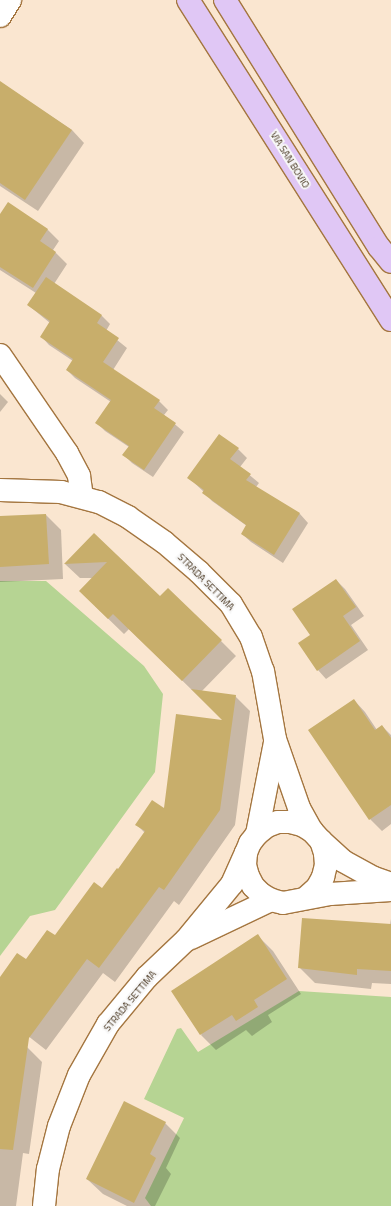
<!DOCTYPE html>
<style>
body{margin:0}
#map{position:relative;width:391px;height:1206px;overflow:hidden;background:#fae6d0;font-family:"Titillium Web",sans-serif}
div>[style]{position:absolute}
.green>*{inset:0;background:#b6d493}
.shadow>*{inset:0;background:#0003}
.building>*{inset:0;background:#c8ae6b}
.roads{filter:drop-shadow(1px 0 #a47640) drop-shadow(-1px 0 #a47640) drop-shadow(0 1px #a47640) drop-shadow(0 -1px #a47640)}
.minor>*{height:22px;margin:-11px;padding:0 11px;transform-origin:11px;border-radius:11px;background:#fff}
.major>*{height:22px;margin:-11px;padding:0 11px;transform-origin:11px;border-radius:11px;background:#e0c7f5}
span{translate:-50% -50%;white-space:nowrap;text-align:center;line-height:1.15;-webkit-text-stroke:4px #f7f7f7;paint-order:stroke}
.street-label{font-size:10px;color:#3d2a13}
</style>
<div id="map">
<div class="green">
<div style="clip-path:polygon(0 581px,46px 581px,144px 666px,163px 694px,155px 772px,55px 910px,30px 916px,0 956px)"></div>
<div style="clip-path:polygon(299px 991px,391px 997px,391px 1206px,151px 1206px,145px 1198px,184px 1118px,144px 1099px,177px 1029px,181px 1028px,198px 1052px)"></div>
</div>
<div class="shadow">
<div style="clip-path:polygon(0 82px,72px 130px,84px 143px,38px 211px,0 186px)"></div>
<div style="clip-path:polygon(0 216px,47px 229px,59px 241px,53px 250px,67px 264px,54px 284px,102px 316px,110px 324px,106px 331px,127px 348px,113px 370px,159px 401px,168px 410px,164px 415px,184px 432px,153px 477px,132px 463px,124px 455px,129px 447px,105px 431px,97px 423px,111px 402px,75px 378px,67px 370px,73px 361px,49px 345px,41px 336px,50px 323px,28px 305px,36px 293px,0 270px)"></div>
<div style="clip-path:polygon(0 394px,8px 402px,0 412px)"></div>
<div style="clip-path:polygon(238px 449px,247px 458px,240px 467px,259px 483px,256px 487px,300px 514px,308px 523px,283px 563px,251px 542px,242px 534px,247px 526px,212px 501px,204px 492px,189px 478px)"></div>
<div style="clip-path:polygon(46px 515px,61px 530px,63px 579px,0 582px,0 517px)"></div>
<div style="clip-path:polygon(94px 534px,160px 598px,221px 641px,236px 656px,201px 692px,235px 696px,250px 711px,235px 825px,179px 905px,174px 901px,115px 982px,103px 973px,46px 1050px,0 1014px,0 978px,26px 961px,55px 936px,102px 890px,119px 870px,145px 833px,137px 825px,164px 810px,224px 721px,129px 629px,124px 634px,95px 606px,93px 578px,80px 578px,65px 564px)"></div>
<div style="clip-path:polygon(336px 580px,345px 589px,364px 616px,351px 625px,368px 650px,326px 679px,318px 670px)"></div>
<div style="clip-path:polygon(354px 700px,365px 712px,377px 730px,382px 726px,391px 735px,391px 824px,382px 831px,370px 819px)"></div>
<div style="clip-path:polygon(391px 919px,391px 984px,372px 983px,371px 989px,315px 983px,300px 968px,390px 925px)"></div>
<div style="clip-path:polygon(258px 936px,273px 951px,301px 994px,268px 1015px,272px 1022px,252px 1036px,246px 1030px,216px 1050px,201px 1035px)"></div>
<div style="clip-path:polygon(0 1043px,27px 1047px,42px 1062px,29px 1154px,23px 1153px,16px 1206px,0 1206px)"></div>
<div style="clip-path:polygon(165px 1123px,180px 1138px,166px 1168px,171px 1174px,155px 1206px,127px 1206px,103px 1194px,87px 1179px)"></div>
</div>
<div class="building">
<div style="clip-path:polygon(0 81px,72px 130px,25px 200px,0 183px)"></div>
<div style="clip-path:polygon(8px 202px,48px 229px,40px 241px,56px 252px,33px 288px,0 267px,0 214px)"></div>
<div style="clip-path:polygon(46px 277px,102px 315px,97px 323px,119px 338px,103px 362px,160px 400px,154px 408px,176px 423px,144px 470px,122px 455px,129px 446px,95px 423px,111px 400px,66px 370px,73px 359px,40px 337px,50px 321px,27px 305px)"></div>
<div style="clip-path:polygon(219px 434px,239px 448px,230px 459px,251px 474px,246px 480px,300px 513px,274px 555px,241px 534px,246px 525px,202px 493px,204px 490px,187px 478px)"></div>
<div style="clip-path:polygon(46px 514px,49px 564px,0 567px,0 516px)"></div>
<div style="clip-path:polygon(94px 533px,160px 596px,168px 588px,222px 640px,182px 681px,113px 614px,108px 619px,79px 591px,107px 562px,64px 564px)"></div>
<div style="clip-path:polygon(336px 579px,356px 607px,343px 616px,360px 641px,317px 671px,298px 643px,310px 635px,292px 609px)"></div>
<div style="clip-path:polygon(191px 689px,236px 695px,220px 810px,164px 890px,159px 887px,99px 968px,87px 959px,29px 1038px,13px 1150px,0 1149px,0 977px,17px 953px,26px 959px,47px 930px,55px 935px,94px 882px,102px 888px,117px 868px,118px 869px,145px 831px,135px 825px,152px 800px,164px 808px,176px 714px,222px 720px)"></div>
<div style="clip-path:polygon(354px 699px,375px 730px,382px 725px,391px 738px,391px 805px,369px 820px,308px 730px)"></div>
<div style="clip-path:polygon(302px 918px,391px 924px,391px 971px,357px 969px,357px 975px,298px 968px)"></div>
<div style="clip-path:polygon(258px 934px,287px 979px,254px 1000px,258px 1007px,236px 1021px,232px 1015px,200px 1035px,171px 991px)"></div>
<div style="clip-path:polygon(124px 1101px,166px 1122px,150px 1154px,156px 1158px,134px 1203px,86px 1179px)"></div>
</div>
<div class="roads">
<div class="minor">
<div style="left:0;top:16px;width:19px;rotate:-58deg"></div>
<div style="left:0;top:355px;width:119px;rotate:55.6deg"></div>
<div style="left:67px;top:453px;width:26px;rotate:62deg"></div>
<div style="left:79px;top:476px;width:21px;rotate:82deg"></div>
<div style="left:0;top:490px;width:61px;rotate:1.9deg"></div>
<div style="left:61px;top:492px;width:39px;rotate:15deg"></div>
<div style="left:99px;top:502px;width:33px;rotate:27deg"></div>
<div style="left:128px;top:517px;width:44px;rotate:34.8deg"></div>
<div style="left:164px;top:542px;width:46px;rotate:40.6deg"></div>
<div style="left:199px;top:572px;width:45px;rotate:45deg"></div>
<div style="left:231px;top:604px;width:39px;rotate:59deg"></div>
<div style="left:251px;top:637px;width:36px;rotate:71deg"></div>
<div style="left:263px;top:671px;width:69px;rotate:80deg"></div>
<div style="left:275px;top:739px;width:73px;rotate:70.8deg"></div>
<div style="left:299px;top:808px;width:26px;rotate:61deg"></div>
<div style="left:257px;top:834px;width:94px;rotate:-78.9deg"></div>
<div style="left:321px;top:841px;width:30px;rotate:42deg"></div>
<div style="left:343px;top:861px;width:35px;rotate:29deg"></div>
<div style="left:374px;top:878px;width:18px;rotate:19deg"></div>
<div style="left:308px;top:896px;width:12px;rotate:-42deg"></div>
<div style="left:317px;top:888px;width:13px;rotate:-61deg"></div>
<div style="left:323px;top:877px;width:12px;rotate:-76deg"></div>
<div style="left:326px;top:865px;width:12px;rotate:-95deg"></div>
<div style="left:325px;top:853px;width:13px;rotate:-108deg"></div>
<div style="left:321px;top:841px;width:13px;rotate:-132deg"></div>
<div style="left:312px;top:831px;width:12px;rotate:-149deg"></div>
<div style="left:302px;top:825px;width:12px;rotate:-166deg"></div>
<div style="left:290px;top:822px;width:12px;rotate:180deg"></div>
<div style="left:278px;top:822px;width:12px;rotate:160deg"></div>
<div style="left:267px;top:826px;width:13px;rotate:141deg"></div>
<div style="left:257px;top:834px;width:11px;rotate:128deg"></div>
<div style="left:250px;top:843px;width:11px;rotate:112deg"></div>
<div style="left:246px;top:853px;width:12px;rotate:95deg"></div>
<div style="left:245px;top:865px;width:11px;rotate:75deg"></div>
<div style="left:248px;top:876px;width:11px;rotate:63deg"></div>
<div style="left:253px;top:886px;width:11px;rotate:45deg"></div>
<div style="left:261px;top:894px;width:12px;rotate:31deg"></div>
<div style="left:271px;top:900px;width:12px;rotate:14deg"></div>
<div style="left:283px;top:903px;width:48px;rotate:-10.8deg"></div>
<div style="left:330px;top:894px;width:61px;rotate:-3.8deg"></div>
<div style="left:191px;top:938px;width:89px;rotate:-25.4deg"></div>
<div style="left:44px;top:1206px;width:37px;rotate:-84deg"></div>
<div style="left:48px;top:1169px;width:44px;rotate:-75.7deg"></div>
<div style="left:59px;top:1126px;width:55px;rotate:-68.6deg"></div>
<div style="left:79px;top:1075px;width:59px;rotate:-60.4deg"></div>
<div style="left:108px;top:1024px;width:61px;rotate:-50.3deg"></div>
<div style="left:147px;top:977px;width:54px;rotate:-43.5deg"></div>
<div style="left:186px;top:940px;width:72px;rotate:-50.6deg"></div>
<div style="left:232px;top:884px;width:34px;rotate:-66deg"></div>
</div>
<div class="major">
<div style="left:188px;top:0;width:379px;rotate:57.6deg"></div>
<div style="left:225px;top:0;width:291px;rotate:58.1deg"></div>
<div style="left:379px;top:247px;width:19px;rotate:51deg"></div>
</div>
</div>
<div class="street-label">
<span style="left:290px;top:160px;rotate:58deg">VIA SAN BOVIO</span>
<span style="left:206px;top:582px;rotate:45deg">STRADA SETTIMA</span>
<span style="left:130px;top:1001px;rotate:-50deg">STRADA SETTIMA</span>
</div>
</div>
